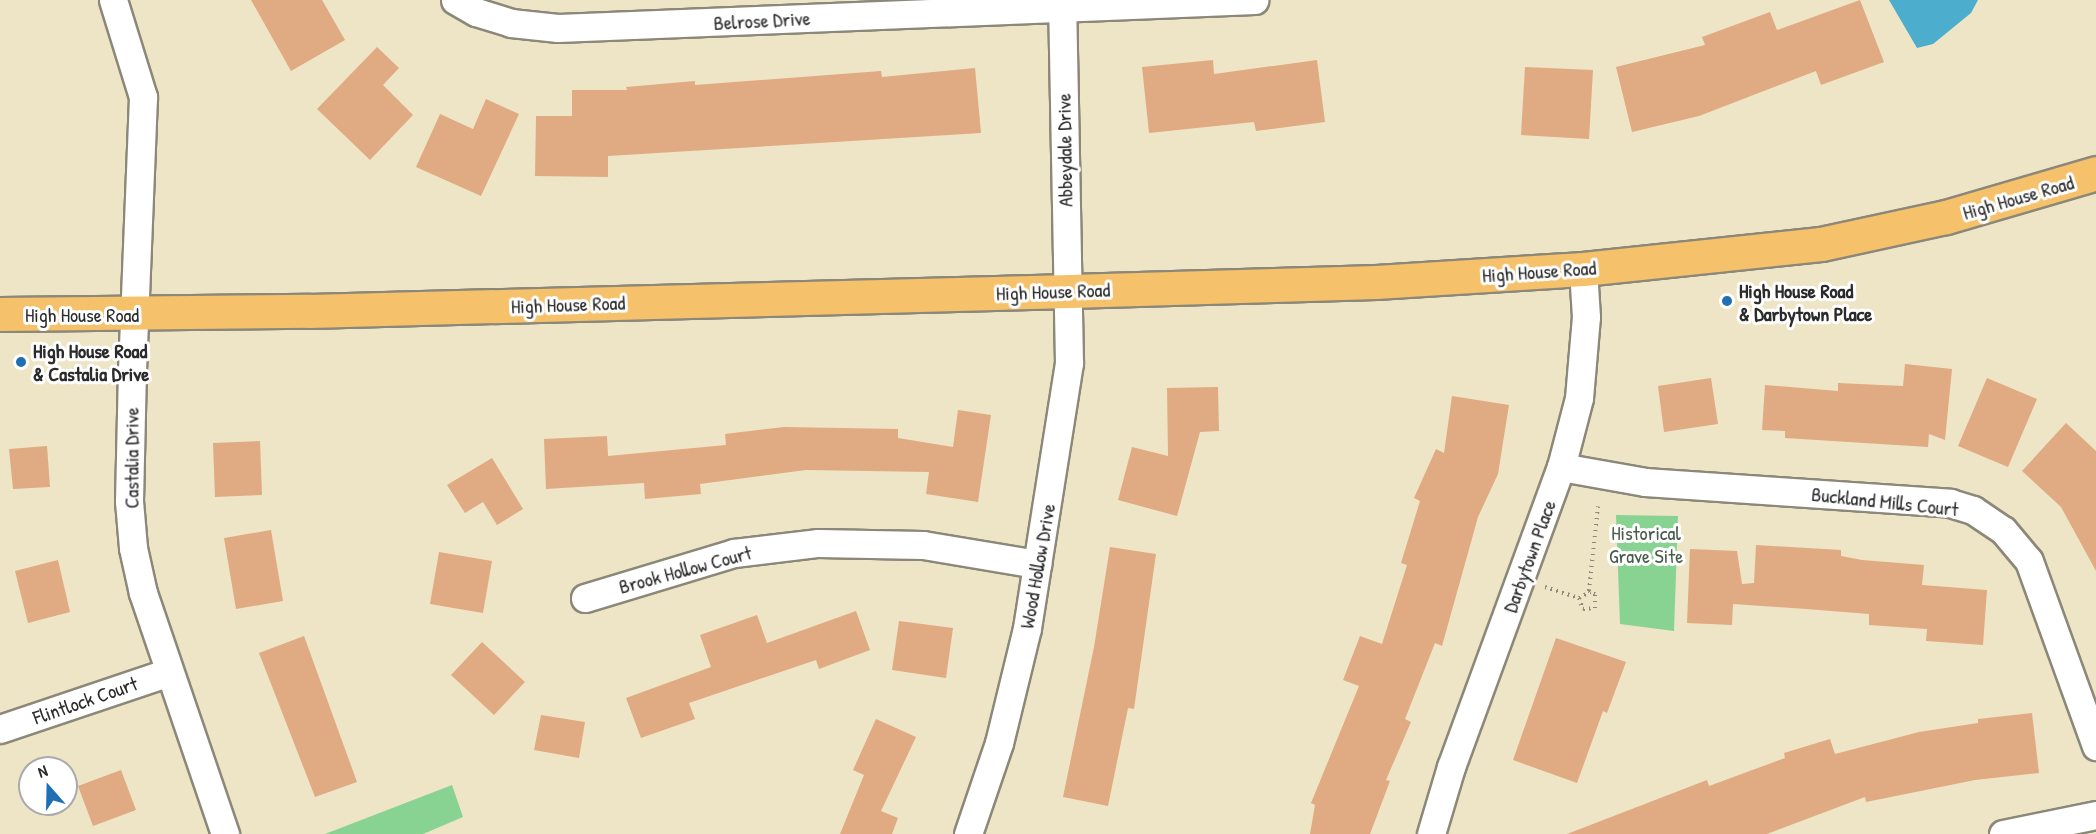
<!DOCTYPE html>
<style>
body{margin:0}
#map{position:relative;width:2096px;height:834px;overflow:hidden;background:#eee5c7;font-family:"Patrick Hand",sans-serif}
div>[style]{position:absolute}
.green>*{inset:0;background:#88d391}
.water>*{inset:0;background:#4dadcc}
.building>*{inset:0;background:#e0aa82}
.path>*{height:4px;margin-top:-2px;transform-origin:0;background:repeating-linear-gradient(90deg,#8c8879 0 1.5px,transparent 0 6px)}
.roads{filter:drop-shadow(2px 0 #8c8879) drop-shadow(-2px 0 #8c8879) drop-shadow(0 2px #8c8879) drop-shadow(0 -2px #8c8879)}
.minor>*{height:27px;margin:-13.5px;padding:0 13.5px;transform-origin:13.5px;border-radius:13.5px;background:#fff}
.major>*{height:33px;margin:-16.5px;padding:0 16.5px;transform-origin:16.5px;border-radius:16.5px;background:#f5c16b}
.dots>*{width:16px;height:16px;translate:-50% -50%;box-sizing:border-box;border:3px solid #fff;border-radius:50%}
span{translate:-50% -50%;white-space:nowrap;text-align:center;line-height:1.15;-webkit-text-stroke:6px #fff;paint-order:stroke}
.street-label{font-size:20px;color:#2b2b2b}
.poi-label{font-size:20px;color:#2b2b2b;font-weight:700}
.left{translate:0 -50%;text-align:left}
.park-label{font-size:20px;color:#475d4a}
.north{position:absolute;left:18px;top:756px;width:60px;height:60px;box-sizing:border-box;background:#fff;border:2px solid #aaa;border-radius:50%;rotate:340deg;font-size:16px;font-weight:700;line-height:24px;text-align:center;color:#2b2b2b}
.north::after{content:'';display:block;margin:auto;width:21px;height:27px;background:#1f6fb2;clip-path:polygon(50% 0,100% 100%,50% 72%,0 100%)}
</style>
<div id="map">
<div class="green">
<div style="clip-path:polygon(1616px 515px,1678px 516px,1674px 631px,1620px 624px)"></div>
<div style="clip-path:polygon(452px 785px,463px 817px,423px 834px,325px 834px)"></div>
</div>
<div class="water">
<div style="clip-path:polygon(1889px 0,1978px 0,1971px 13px,1933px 44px,1917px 48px)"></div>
</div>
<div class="building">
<div style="clip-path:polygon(251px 0,322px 0,345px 40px,291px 71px)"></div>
<div style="clip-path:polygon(1860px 0,1884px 62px,1821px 85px,1816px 71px,1699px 116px,1632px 132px,1616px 67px,1705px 45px,1702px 37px,1770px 12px,1777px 30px)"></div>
<div style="clip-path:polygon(377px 47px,399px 68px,383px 85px,413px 115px,370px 160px,317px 109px)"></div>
<div style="clip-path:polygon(1213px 60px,1214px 74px,1317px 60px,1325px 122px,1256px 131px,1254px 122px,1149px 133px,1142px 67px)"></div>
<div style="clip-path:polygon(1525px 67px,1593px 70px,1589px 139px,1521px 135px)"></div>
<div style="clip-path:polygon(975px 68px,981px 133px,608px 156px,608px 177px,535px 176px,536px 116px,572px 116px,572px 90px,627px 90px,626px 87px,695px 81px,695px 85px,881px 71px,882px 77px)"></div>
<div style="clip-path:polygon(486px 99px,519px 114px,481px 196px,416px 167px,440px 114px,473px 129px)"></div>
<div style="clip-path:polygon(1905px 364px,1952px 369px,1945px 440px,1929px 434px,1928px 447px,1785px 438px,1785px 431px,1762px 430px,1765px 385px,1838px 391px,1838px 383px,1903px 386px)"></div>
<div style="clip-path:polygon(1711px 378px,1718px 424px,1664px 432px,1658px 386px)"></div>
<div style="clip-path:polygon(1987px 378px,2037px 399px,2008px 467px,1958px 446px)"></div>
<div style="clip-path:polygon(1218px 387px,1219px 431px,1200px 432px,1177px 516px,1118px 500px,1132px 447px,1168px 456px,1167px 388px)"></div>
<div style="clip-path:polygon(1452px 396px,1509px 405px,1498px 474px,1478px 517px,1442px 646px,1435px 643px,1405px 719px,1411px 722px,1386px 780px,1390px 781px,1370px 834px,1310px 834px,1315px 805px,1311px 803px,1359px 686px,1343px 680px,1360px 636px,1382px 644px,1407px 565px,1401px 563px,1420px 501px,1414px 498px,1436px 449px,1444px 453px)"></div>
<div style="clip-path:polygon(958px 410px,991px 415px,978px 502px,926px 494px,929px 472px,806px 470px,700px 484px,701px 494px,645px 499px,644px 483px,546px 489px,544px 439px,607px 436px,608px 456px,726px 445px,725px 434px,784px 427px,898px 429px,898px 438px,953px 447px)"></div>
<div style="clip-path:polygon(2066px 423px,2096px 451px,2096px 571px,2061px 507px,2022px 471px)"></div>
<div style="clip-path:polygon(260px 441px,262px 495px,215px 497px,213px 443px)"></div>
<div style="clip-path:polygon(47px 446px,50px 487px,13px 489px,9px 449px)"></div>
<div style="clip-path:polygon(492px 458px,523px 509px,497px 525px,483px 502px,465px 513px,447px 485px)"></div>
<div style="clip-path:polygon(271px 530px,283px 601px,236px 609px,224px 538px)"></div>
<div style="clip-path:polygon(1756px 545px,1841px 550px,1841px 556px,1862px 560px,1924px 565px,1922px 585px,1987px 590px,1983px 645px,1926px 641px,1927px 629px,1869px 625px,1869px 614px,1806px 609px,1733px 604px,1732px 625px,1687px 623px,1690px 549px,1737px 551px,1742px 584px,1754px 583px)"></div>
<div style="clip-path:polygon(1110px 547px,1156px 554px,1134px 709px,1128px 708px,1108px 806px,1063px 797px,1094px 647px)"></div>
<div style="clip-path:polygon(439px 552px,492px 561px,483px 613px,430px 604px)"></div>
<div style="clip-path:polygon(58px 560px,70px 612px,28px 623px,15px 571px)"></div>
<div style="clip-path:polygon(856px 611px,870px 650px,819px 669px,816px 660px,689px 703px,695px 719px,641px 738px,626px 698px,711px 667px,700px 635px,757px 615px,767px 643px)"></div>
<div style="clip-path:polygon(899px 621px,953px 628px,946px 678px,892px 670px)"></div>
<div style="clip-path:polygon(304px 636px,357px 782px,315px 797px,259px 653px)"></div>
<div style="clip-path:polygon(1556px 638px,1626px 662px,1607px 713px,1603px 711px,1577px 783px,1513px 760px)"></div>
<div style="clip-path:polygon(482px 642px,525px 682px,494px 715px,451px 675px)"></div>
<div style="clip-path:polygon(2032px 713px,2039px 773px,1975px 780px,1866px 802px,1865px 797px,1767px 834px,1567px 834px,1707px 780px,1709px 786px,1785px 758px,1784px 753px,1830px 739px,1835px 754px,1919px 732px,1978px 723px,1978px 719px)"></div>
<div style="clip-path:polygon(541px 715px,585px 722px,579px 758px,534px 750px)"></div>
<div style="clip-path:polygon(876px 719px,916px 737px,881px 811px,898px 818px,892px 834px,840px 834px,864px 775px,853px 770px)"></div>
<div style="clip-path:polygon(121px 770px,136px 810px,93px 826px,78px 786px)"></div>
</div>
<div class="path">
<div style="left:1545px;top:587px;width:36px;rotate:18deg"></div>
<div style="left:1579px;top:598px;width:12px;rotate:70deg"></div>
<div style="left:1583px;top:609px;width:12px;rotate:-5deg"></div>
<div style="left:1595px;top:608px;width:14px;rotate:-90deg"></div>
<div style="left:1595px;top:594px;width:7px;rotate:-153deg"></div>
<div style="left:1589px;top:591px;width:85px;rotate:-84deg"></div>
<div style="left:1579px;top:598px;width:13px;rotate:-29deg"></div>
</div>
<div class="roads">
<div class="minor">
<div style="left:113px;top:0;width:102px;rotate:72.8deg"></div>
<div style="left:143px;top:97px;width:272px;rotate:92.3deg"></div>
<div style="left:132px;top:369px;width:132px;rotate:91.3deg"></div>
<div style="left:129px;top:501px;width:47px;rotate:85.1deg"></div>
<div style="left:133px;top:548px;width:46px;rotate:77.5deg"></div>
<div style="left:143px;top:593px;width:255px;rotate:71.2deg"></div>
<div style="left:455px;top:0;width:24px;rotate:30deg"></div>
<div style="left:476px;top:12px;width:37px;rotate:17deg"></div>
<div style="left:511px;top:23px;width:47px;rotate:6.1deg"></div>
<div style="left:558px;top:28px;width:697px;rotate:-2.3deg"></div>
<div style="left:1561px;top:467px;width:85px;rotate:10.1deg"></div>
<div style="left:1645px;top:482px;width:306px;rotate:3.9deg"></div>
<div style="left:1950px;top:503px;width:24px;rotate:17deg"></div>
<div style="left:1973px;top:510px;width:36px;rotate:34deg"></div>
<div style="left:2003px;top:530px;width:40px;rotate:50deg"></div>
<div style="left:2029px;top:561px;width:197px;rotate:70.1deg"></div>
<div style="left:585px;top:598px;width:156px;rotate:-16.8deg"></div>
<div style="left:734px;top:553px;width:85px;rotate:-6.8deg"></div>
<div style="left:818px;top:543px;width:105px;rotate:1.1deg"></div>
<div style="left:923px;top:545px;width:116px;rotate:9.5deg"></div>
<div style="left:0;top:729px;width:178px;rotate:-18.6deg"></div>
<div style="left:968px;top:834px;width:96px;rotate:-71.2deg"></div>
<div style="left:999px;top:743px;width:118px;rotate:-76.3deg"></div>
<div style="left:1027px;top:628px;width:268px;rotate:-81deg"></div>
<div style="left:1069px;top:363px;width:355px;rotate:-91.1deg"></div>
<div style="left:1431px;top:834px;width:70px;rotate:-73.4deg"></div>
<div style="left:1451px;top:767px;width:320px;rotate:-69.9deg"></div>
<div style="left:1561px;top:467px;width:71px;rotate:-75.4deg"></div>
<div style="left:1579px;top:398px;width:81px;rotate:-85.1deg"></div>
<div style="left:1586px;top:317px;width:48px;rotate:-93.6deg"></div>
<div style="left:2003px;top:834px;width:95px;rotate:-11.5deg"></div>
</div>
<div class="major">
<div style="left:0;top:314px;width:309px;rotate:-0.6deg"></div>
<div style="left:309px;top:311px;width:761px;rotate:-1.51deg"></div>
<div style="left:1070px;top:291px;width:306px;rotate:-1.7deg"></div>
<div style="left:1376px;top:282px;width:207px;rotate:-3.6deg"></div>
<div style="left:1583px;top:269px;width:239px;rotate:-6deg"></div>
<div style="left:1821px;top:244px;width:128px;rotate:-12.2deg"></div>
<div style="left:1946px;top:217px;width:156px;rotate:-16.3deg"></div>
</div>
</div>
<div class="dots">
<div style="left:1727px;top:301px;background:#1f6fb2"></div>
<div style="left:21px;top:362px;background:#1f6fb2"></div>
</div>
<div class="street-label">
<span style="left:762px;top:20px;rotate:-3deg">Belrose Drive</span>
<span style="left:1064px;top:150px;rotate:-91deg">Abbeydale Drive</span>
<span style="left:2018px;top:197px;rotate:-16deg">High House Road</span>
<span style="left:1539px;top:271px;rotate:-4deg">High House Road</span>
<span style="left:1053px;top:291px;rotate:-2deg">High House Road</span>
<span style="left:568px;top:304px;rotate:-2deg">High House Road</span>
<span style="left:82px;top:314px">High House Road</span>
<span style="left:131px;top:458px;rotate:-90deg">Castalia Drive</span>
<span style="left:1885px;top:501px;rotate:6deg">Buckland Mills Court</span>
<span style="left:1529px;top:556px;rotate:-70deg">Darbytown Place</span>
<span style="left:1037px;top:566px;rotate:-80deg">Wood Hollow Drive</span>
<span style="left:685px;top:569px;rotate:-15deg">Brook Hollow Court</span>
<span style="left:85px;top:700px;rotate:-19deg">Flintlock Court</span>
</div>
<div class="poi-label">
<span class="left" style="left:1739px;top:302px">High House Road<br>&amp; Darbytown Place</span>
<span class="left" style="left:33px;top:362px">High House Road<br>&amp; Castalia Drive</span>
</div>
<div class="park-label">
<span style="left:1646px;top:544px">Historical<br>Grave Site</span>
</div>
<div class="north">N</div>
</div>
